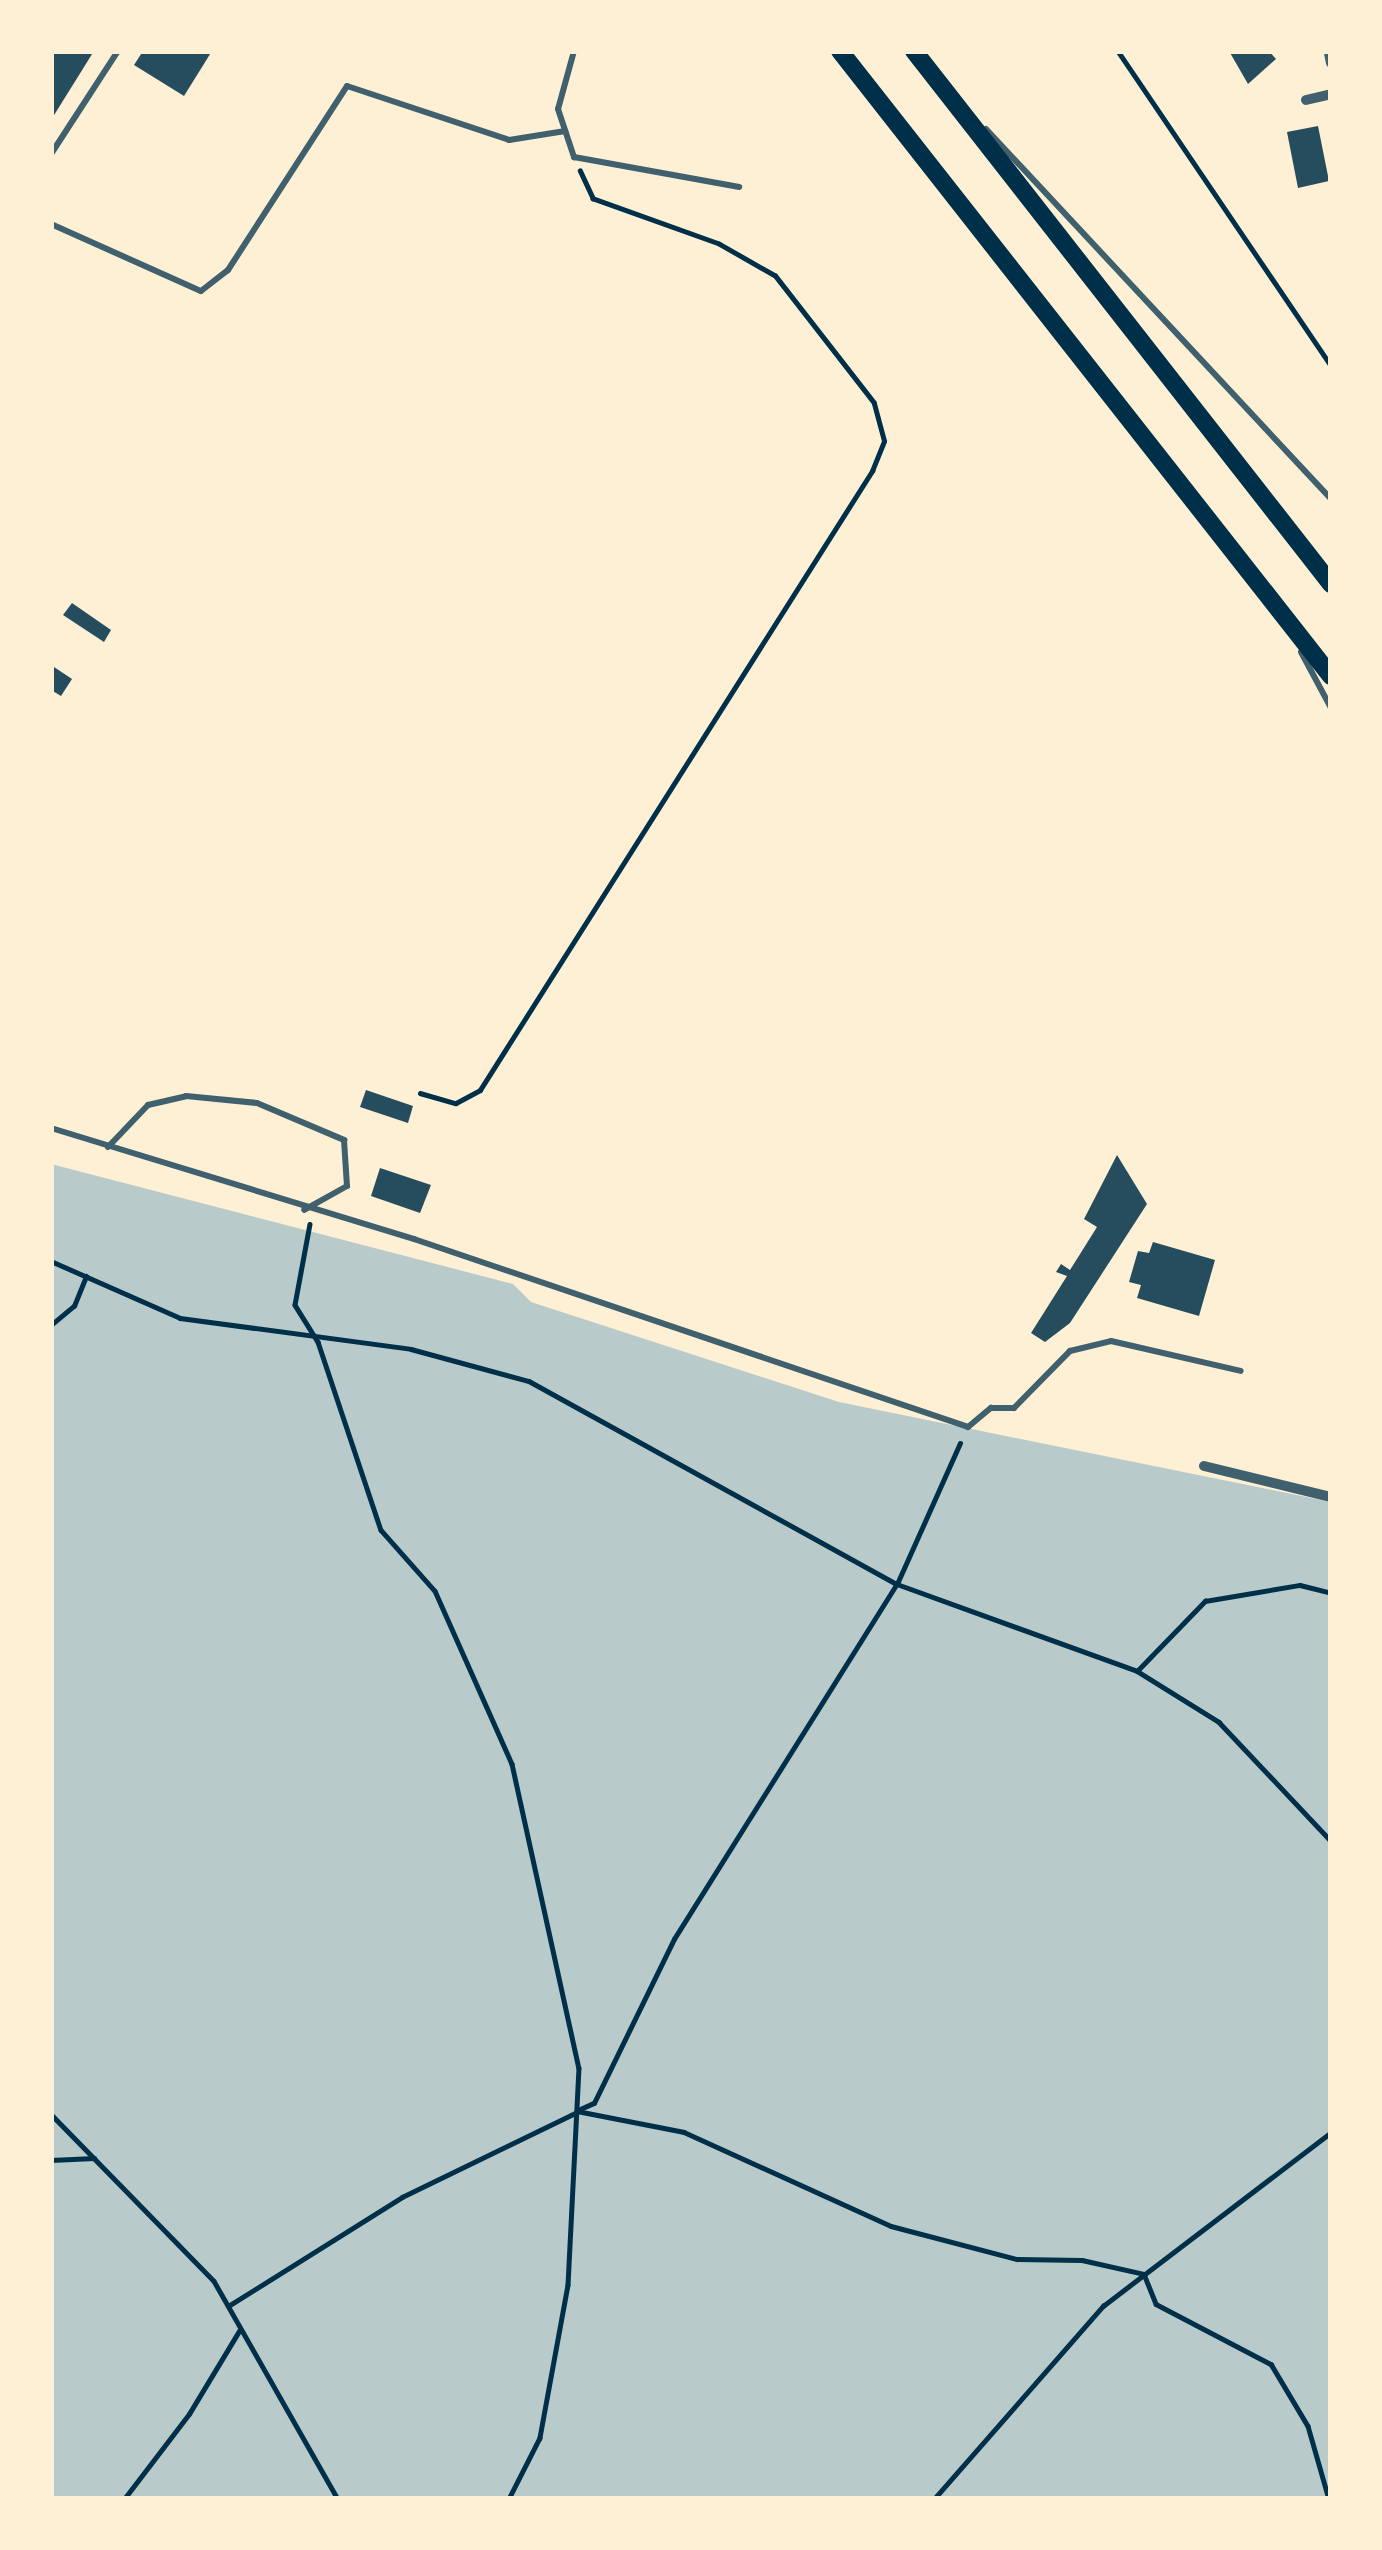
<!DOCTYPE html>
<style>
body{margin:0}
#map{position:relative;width:1382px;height:2550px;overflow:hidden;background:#fdf0d5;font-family:"Open Sans",sans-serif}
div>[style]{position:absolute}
.green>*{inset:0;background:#b9caca}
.building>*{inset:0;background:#264d5e}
.path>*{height:4.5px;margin:-2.25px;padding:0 2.25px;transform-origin:2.25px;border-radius:2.25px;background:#003049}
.service>*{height:6px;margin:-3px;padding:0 3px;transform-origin:3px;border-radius:3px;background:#3f606c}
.minor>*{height:10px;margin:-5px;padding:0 5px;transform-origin:5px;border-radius:5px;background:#3f606c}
.trunk>*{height:18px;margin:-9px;padding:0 9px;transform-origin:9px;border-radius:9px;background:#003049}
span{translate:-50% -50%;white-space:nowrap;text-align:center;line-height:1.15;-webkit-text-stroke:12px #fdf0d5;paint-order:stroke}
.frame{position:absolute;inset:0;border:54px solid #fdf0d5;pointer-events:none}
</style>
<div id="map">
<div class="green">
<div style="clip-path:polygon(51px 1164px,513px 1284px,531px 1302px,839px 1402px,1331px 1502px,1331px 2499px,51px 2499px)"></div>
</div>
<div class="building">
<div style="clip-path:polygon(51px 51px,94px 51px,51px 120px)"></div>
<div style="clip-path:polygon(143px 51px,212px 51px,184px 96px,134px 65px)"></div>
<div style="clip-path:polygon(1229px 51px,1269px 51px,1276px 59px,1248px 84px)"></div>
<div style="clip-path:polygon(1318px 126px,1329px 181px,1298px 188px,1287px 132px)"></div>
<div style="clip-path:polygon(72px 603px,111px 630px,104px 642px,63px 615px)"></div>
<div style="clip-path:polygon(51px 665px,72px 679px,61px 696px,51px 690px)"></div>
<div style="clip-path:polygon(366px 1090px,413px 1106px,408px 1123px,360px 1107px)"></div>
<div style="clip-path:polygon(1117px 1155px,1147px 1204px,1070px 1323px,1045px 1342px,1031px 1333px,1067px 1276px,1056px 1272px,1061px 1264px,1070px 1270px,1097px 1227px,1084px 1219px)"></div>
<div style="clip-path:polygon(380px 1168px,431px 1185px,420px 1213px,371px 1196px)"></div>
<div style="clip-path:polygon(1153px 1242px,1215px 1260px,1199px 1316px,1137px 1298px,1141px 1285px,1129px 1282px,1138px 1251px,1149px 1253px)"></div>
</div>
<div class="path">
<div style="left:1118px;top:51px;width:380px;rotate:55.9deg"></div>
<div style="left:420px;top:1093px;width:37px;rotate:16deg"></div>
<div style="left:456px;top:1103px;width:27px;rotate:-28deg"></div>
<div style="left:480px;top:1090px;width:733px;rotate:-57.65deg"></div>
<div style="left:872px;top:471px;width:32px;rotate:-68deg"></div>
<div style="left:884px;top:441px;width:39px;rotate:-105deg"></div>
<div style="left:874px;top:403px;width:161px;rotate:-127.9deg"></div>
<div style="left:775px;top:276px;width:64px;rotate:-150.3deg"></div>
<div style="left:719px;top:244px;width:134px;rotate:-160.3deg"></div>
<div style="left:593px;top:199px;width:31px;rotate:-115deg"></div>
<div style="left:310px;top:1224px;width:82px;rotate:100.5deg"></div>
<div style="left:295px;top:1305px;width:44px;rotate:58.1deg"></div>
<div style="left:318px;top:1342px;width:198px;rotate:71.5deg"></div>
<div style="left:381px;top:1530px;width:81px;rotate:48.5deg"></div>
<div style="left:435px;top:1591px;width:189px;rotate:66deg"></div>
<div style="left:512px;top:1764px;width:311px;rotate:77.6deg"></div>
<div style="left:579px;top:2068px;width:217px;rotate:92.9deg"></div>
<div style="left:568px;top:2285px;width:156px;rotate:100.4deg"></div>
<div style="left:540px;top:2438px;width:68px;rotate:116.9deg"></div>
<div style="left:51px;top:1261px;width:141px;rotate:23.8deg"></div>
<div style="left:180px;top:1318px;width:233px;rotate:7.6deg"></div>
<div style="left:411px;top:1349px;width:122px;rotate:15.2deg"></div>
<div style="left:529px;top:1381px;width:420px;rotate:28.9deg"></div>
<div style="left:897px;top:1584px;width:255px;rotate:19.9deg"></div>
<div style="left:1137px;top:1671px;width:97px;rotate:31.9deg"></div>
<div style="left:1219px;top:1722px;width:163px;rotate:46.7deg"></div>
<div style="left:51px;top:1325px;width:30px;rotate:-40deg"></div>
<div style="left:74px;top:1306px;width:32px;rotate:-68deg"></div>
<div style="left:1137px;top:1671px;width:98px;rotate:-45.8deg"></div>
<div style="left:1205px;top:1601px;width:96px;rotate:-9.6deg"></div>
<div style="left:1300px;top:1585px;width:32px;rotate:14deg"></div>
<div style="left:578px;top:2110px;width:17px;rotate:-24deg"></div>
<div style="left:594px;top:2103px;width:182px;rotate:-64deg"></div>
<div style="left:674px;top:1939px;width:419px;rotate:-57.9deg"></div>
<div style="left:897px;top:1584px;width:154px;rotate:-65.9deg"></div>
<div style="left:577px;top:2111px;width:109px;rotate:11.1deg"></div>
<div style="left:684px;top:2132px;width:227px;rotate:24.4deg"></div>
<div style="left:891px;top:2226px;width:130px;rotate:14.7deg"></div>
<div style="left:1017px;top:2259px;width:65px;rotate:0.9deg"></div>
<div style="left:1082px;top:2260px;width:64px;rotate:12.7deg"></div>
<div style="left:1144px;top:2274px;width:32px;rotate:68deg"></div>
<div style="left:1156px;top:2304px;width:130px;rotate:27.6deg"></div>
<div style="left:1271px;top:2364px;width:72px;rotate:59.2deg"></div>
<div style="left:1308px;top:2426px;width:76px;rotate:74deg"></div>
<div style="left:51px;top:2114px;width:233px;rotate:45.7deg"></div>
<div style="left:214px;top:2281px;width:251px;rotate:60.4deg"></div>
<div style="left:51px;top:2160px;width:43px;rotate:-2.7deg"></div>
<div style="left:230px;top:2305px;width:203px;rotate:-32.1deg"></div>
<div style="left:402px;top:2197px;width:192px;rotate:-25.9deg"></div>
<div style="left:124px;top:2499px;width:107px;rotate:-52.6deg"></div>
<div style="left:189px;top:2414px;width:97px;rotate:-58.9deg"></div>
<div style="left:934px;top:2499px;width:257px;rotate:-48.8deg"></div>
<div style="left:1103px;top:2306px;width:287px;rotate:-37.3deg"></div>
</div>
<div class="service">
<div style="left:574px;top:51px;width:60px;rotate:105.4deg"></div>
<div style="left:558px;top:109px;width:51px;rotate:71.6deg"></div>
<div style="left:574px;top:157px;width:168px;rotate:10.3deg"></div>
<div style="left:986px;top:129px;width:506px;rotate:47deg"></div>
<div style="left:51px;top:154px;width:123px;rotate:-57deg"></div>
<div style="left:51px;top:224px;width:164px;rotate:24.1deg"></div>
<div style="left:201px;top:291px;width:34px;rotate:-38deg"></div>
<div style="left:228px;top:270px;width:219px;rotate:-57.1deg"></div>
<div style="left:347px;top:86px;width:171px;rotate:18.4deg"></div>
<div style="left:509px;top:140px;width:57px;rotate:-9.1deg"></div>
<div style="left:1301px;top:652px;width:64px;rotate:61.8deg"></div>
<div style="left:51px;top:1128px;width:380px;rotate:17deg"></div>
<div style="left:414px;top:1239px;width:585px;rotate:18.74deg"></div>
<div style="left:968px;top:1427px;width:30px;rotate:-40deg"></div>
<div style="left:991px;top:1408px;width:23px"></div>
<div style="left:1014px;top:1408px;width:80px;rotate:-45.5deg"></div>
<div style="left:1070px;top:1351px;width:42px;rotate:-13.7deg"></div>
<div style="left:1111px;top:1341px;width:133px;rotate:13deg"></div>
<div style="left:108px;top:1147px;width:58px;rotate:-46.4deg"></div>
<div style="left:148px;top:1105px;width:39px;rotate:-13deg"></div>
<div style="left:186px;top:1096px;width:71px;rotate:5.6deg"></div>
<div style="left:257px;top:1103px;width:95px;rotate:23deg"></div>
<div style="left:344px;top:1140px;width:46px;rotate:86.3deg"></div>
<div style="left:347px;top:1186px;width:49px;rotate:150.8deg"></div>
</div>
<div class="minor">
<div style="left:1329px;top:53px;width:10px;rotate:79deg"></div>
<div style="left:1306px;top:100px;width:26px;rotate:-13deg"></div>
<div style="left:1204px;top:1466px;width:131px;rotate:13.7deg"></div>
</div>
<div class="trunk">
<div style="left:840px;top:51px;width:795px;rotate:51.85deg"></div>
<div style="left:914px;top:51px;width:677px;rotate:51.96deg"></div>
</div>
<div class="frame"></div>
</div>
